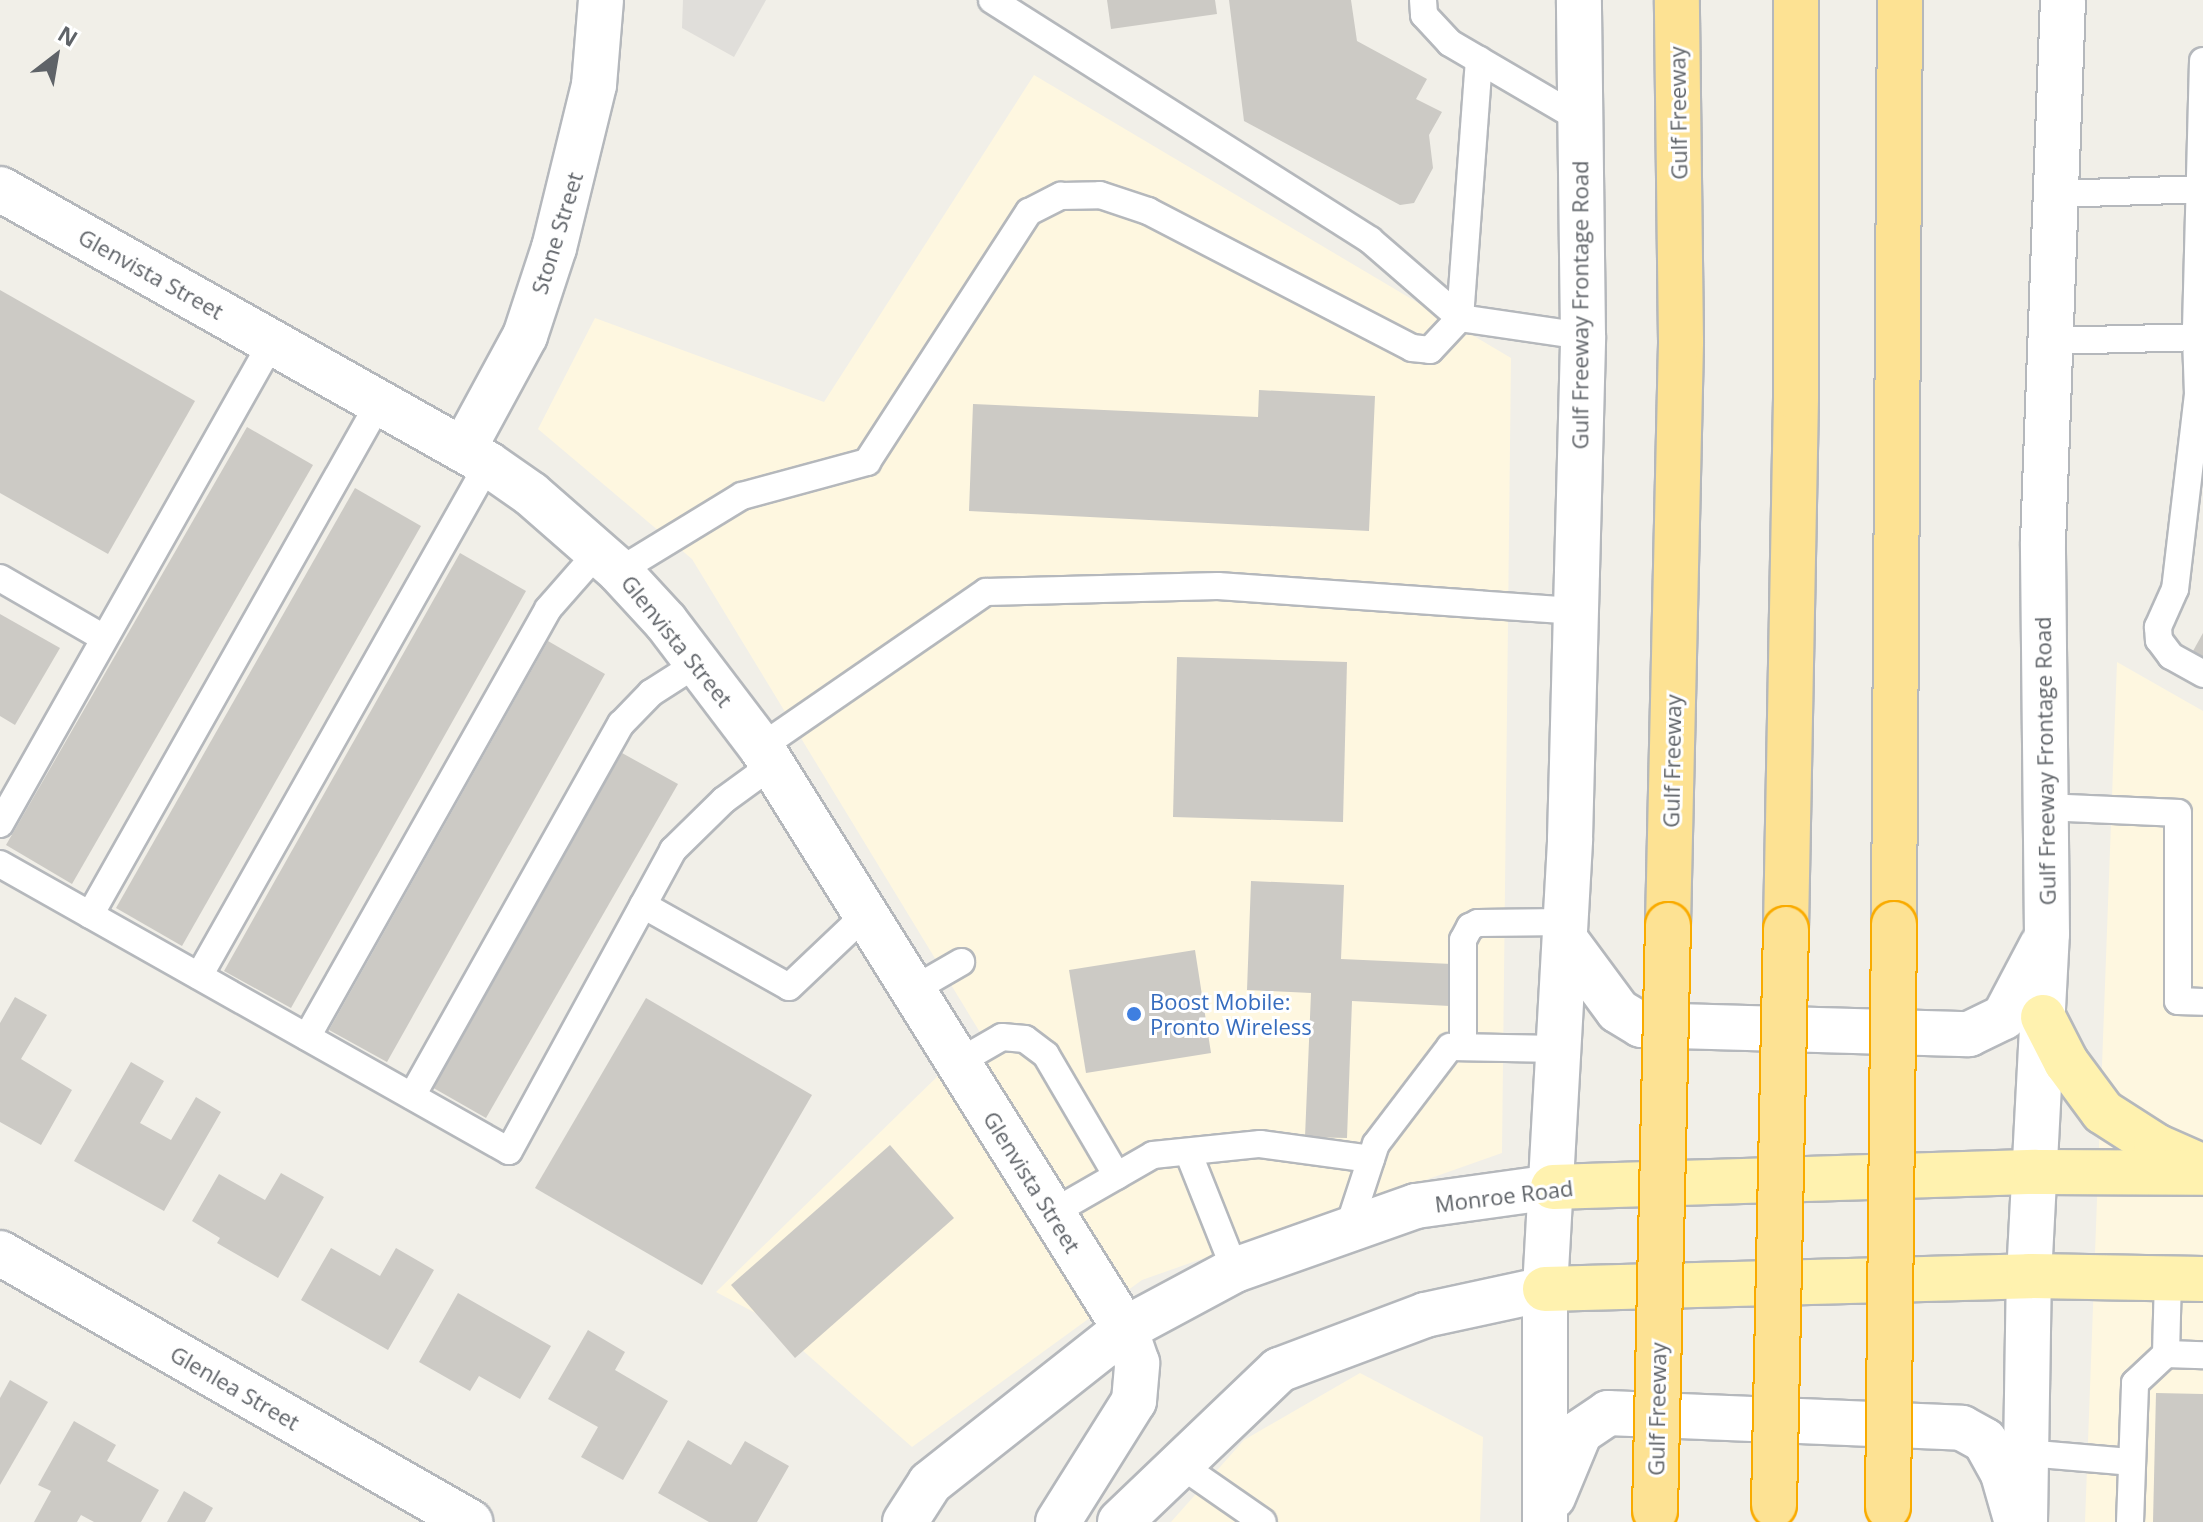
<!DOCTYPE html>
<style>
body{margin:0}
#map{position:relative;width:2203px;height:1522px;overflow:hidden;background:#f1efe8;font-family:"Open Sans",sans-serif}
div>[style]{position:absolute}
.commercial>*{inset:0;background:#fef7e0}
.industrial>*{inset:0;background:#e0deda}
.building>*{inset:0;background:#cccac5}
.roads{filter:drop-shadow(2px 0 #b5b8bc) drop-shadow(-2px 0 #b5b8bc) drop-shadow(0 2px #b5b8bc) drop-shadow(0 -2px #b5b8bc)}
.service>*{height:26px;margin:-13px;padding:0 13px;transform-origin:13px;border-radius:13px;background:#fff}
.minor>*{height:44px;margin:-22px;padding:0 22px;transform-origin:22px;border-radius:22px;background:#fff}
.secondary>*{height:44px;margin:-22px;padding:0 22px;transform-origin:22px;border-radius:22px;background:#fff}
.primary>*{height:44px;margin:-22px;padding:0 22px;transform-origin:22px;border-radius:22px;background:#fff2af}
.motorway>*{height:44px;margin:-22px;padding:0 22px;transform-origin:22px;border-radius:22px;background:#fde293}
.bridges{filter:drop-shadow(2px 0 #f9ab00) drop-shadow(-2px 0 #f9ab00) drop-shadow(0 2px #f9ab00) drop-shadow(0 -2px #f9ab00)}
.motorway-bridge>*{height:44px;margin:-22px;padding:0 22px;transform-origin:22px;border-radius:22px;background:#fde293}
.dots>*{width:22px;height:22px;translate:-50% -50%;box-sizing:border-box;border:4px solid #fff;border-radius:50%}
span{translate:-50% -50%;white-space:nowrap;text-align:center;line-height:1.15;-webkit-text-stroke:6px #fff;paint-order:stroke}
.street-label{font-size:22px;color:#5f6368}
.shop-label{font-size:22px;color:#366cbe}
.left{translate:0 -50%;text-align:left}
.north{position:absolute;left:16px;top:16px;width:80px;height:80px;-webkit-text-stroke:6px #fff;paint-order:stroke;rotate:31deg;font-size:22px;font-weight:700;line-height:32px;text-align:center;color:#5f6368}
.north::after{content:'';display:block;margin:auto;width:28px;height:36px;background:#5f6368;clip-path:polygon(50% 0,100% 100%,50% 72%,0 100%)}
</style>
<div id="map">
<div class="commercial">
<div style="clip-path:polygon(1034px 75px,1511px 358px,1502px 1153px,1142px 1280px,912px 1447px,767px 1319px,716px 1292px,981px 1034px,692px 559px,538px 429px,595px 318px,824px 402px)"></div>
<div style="clip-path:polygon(2117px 662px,2203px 711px,2203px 1522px,2085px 1522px)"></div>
<div style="clip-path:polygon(1360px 1373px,1483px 1437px,1480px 1522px,1171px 1522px,1244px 1440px)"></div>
</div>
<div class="industrial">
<div style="clip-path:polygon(683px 0,766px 0,734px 57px,682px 28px)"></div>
</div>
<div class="building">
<div style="clip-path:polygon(1107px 0,1215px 0,1217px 14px,1111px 29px)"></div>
<div style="clip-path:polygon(1229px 0,1351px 0,1357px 41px,1427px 79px,1416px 99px,1442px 112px,1429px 135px,1433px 168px,1414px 203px,1400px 205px,1244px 121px)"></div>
<div style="clip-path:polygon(0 290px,195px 401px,108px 554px,0 493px)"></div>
<div style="clip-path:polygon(1259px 390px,1375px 396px,1369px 531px,969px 511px,973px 404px,1258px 417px)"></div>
<div style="clip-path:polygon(247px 427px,313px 465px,72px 884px,6px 845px)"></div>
<div style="clip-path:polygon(355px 488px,421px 526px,182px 946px,116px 908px)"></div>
<div style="clip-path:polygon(460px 553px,526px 591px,291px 1008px,224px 971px)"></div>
<div style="clip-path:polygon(0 614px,60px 648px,15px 725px,0 716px)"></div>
<div style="clip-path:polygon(2203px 633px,2203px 657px,2193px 651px)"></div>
<div style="clip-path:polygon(548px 641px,605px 674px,387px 1062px,329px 1030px)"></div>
<div style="clip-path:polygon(1177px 657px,1347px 662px,1343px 822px,1173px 817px)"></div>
<div style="clip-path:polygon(622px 753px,678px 784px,486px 1118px,430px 1086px)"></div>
<div style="clip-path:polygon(1251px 881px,1344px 885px,1341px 959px,1452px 964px,1450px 1006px,1352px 1001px,1347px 1138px,1305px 1137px,1311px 993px,1247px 990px)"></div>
<div style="clip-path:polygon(1195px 950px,1211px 1053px,1086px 1073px,1069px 970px)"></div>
<div style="clip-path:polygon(15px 997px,47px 1015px,21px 1059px,72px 1090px,41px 1145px,0 1122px,0 1023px)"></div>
<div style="clip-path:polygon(646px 998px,812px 1095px,702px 1285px,535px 1188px)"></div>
<div style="clip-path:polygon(131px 1062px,164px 1081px,140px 1123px,171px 1140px,196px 1097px,221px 1112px,164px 1211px,74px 1161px)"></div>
<div style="clip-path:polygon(890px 1145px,954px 1218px,795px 1358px,731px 1285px)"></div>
<div style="clip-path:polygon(281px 1173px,324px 1197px,278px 1278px,217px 1243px,220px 1238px,192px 1221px,219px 1174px,265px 1200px)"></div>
<div style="clip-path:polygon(331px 1248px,380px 1276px,396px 1248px,434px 1270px,388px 1350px,301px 1300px)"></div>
<div style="clip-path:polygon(458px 1293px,551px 1346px,520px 1399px,479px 1376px,470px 1391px,419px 1362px)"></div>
<div style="clip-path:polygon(588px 1330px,625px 1352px,615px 1370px,668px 1401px,623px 1480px,581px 1457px,598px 1427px,548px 1399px)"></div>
<div style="clip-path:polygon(10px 1380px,48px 1402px,0 1485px,0 1398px)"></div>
<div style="clip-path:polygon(2156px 1393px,2203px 1394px,2203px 1522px,2153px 1522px)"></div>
<div style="clip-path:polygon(74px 1421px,116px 1445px,107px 1461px,159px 1490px,141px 1522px,94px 1522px,81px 1515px,77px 1522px,34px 1522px,51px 1491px,38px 1485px)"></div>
<div style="clip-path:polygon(688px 1440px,731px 1465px,745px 1441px,789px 1466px,757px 1522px,709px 1522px,658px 1493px)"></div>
<div style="clip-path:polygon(184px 1491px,213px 1508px,205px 1522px,167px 1522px)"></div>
</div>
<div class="roads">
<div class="service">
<div style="left:992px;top:0;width:448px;rotate:32.4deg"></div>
<div style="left:1370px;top:240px;width:119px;rotate:40.9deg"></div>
<div style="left:1423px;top:0;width:15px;rotate:86deg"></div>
<div style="left:1424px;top:15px;width:38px;rotate:47deg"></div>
<div style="left:1450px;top:43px;width:151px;rotate:30.3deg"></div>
<div style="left:2203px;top:61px;width:276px;rotate:91.5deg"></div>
<div style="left:2196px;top:337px;width:57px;rotate:88deg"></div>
<div style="left:2198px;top:394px;width:5px;rotate:22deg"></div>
<div style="left:2055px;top:194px;width:148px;rotate:-1.9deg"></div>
<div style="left:1460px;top:318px;width:259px;rotate:-85.8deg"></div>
<div style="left:2050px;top:341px;width:153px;rotate:-1.5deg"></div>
<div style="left:2198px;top:394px;width:196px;rotate:96.7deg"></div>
<div style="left:2175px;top:589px;width:42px;rotate:114.1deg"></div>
<div style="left:2158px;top:627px;width:13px;rotate:86deg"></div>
<div style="left:2159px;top:640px;width:20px;rotate:53deg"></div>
<div style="left:2171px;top:656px;width:37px;rotate:29deg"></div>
<div style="left:619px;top:571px;width:144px;rotate:-31.4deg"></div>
<div style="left:742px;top:496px;width:130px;rotate:-15.2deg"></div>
<div style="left:867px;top:462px;width:298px;rotate:-57.1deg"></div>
<div style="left:1029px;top:212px;width:36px;rotate:-27deg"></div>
<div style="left:1061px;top:196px;width:39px;rotate:-1deg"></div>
<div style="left:1100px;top:195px;width:51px;rotate:18.4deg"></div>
<div style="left:1148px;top:211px;width:297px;rotate:27.4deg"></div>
<div style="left:1412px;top:348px;width:18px;rotate:6deg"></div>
<div style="left:1430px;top:350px;width:44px;rotate:-46.8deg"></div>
<div style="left:1460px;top:318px;width:124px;rotate:8.3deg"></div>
<div style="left:0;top:578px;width:120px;rotate:30deg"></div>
<div style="left:761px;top:747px;width:273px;rotate:-34.6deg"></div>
<div style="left:986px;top:592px;width:232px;rotate:-1.5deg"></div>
<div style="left:1218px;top:586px;width:360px;rotate:4deg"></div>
<div style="left:2046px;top:807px;width:132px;rotate:2.6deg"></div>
<div style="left:2178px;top:813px;width:188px;rotate:90deg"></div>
<div style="left:2178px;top:1001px;width:25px;rotate:2deg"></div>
<div style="left:0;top:824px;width:553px;rotate:-60.56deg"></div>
<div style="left:0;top:864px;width:584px;rotate:29.42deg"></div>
<div style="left:509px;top:1151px;width:343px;rotate:-61.4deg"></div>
<div style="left:673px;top:850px;width:71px;rotate:-44.4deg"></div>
<div style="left:724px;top:800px;width:59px;rotate:-36.1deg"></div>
<div style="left:643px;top:905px;width:167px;rotate:29.3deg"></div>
<div style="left:789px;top:987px;width:105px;rotate:-43.5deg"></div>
<div style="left:90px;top:915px;width:588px;rotate:-60.56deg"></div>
<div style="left:199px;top:976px;width:588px;rotate:-60.56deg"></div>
<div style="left:911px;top:991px;width:58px;rotate:-30.1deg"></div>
<div style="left:307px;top:1037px;width:491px;rotate:-60.6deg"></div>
<div style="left:548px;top:609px;width:77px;rotate:-48.7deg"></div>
<div style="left:1463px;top:1047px;width:107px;rotate:-90deg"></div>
<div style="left:1463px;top:940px;width:15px;rotate:-62deg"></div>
<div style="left:1470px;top:927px;width:9px;rotate:-27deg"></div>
<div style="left:1478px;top:923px;width:88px;rotate:-0.7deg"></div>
<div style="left:957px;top:1063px;width:52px;rotate:-30deg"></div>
<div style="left:1002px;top:1037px;width:23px;rotate:5deg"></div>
<div style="left:1025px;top:1039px;width:26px;rotate:37deg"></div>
<div style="left:1046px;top:1055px;width:140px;rotate:59.6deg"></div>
<div style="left:412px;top:1096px;width:427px;rotate:-60.7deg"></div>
<div style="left:621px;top:724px;width:43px;rotate:-45.9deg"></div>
<div style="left:651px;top:693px;width:56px;rotate:-32.6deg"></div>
<div style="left:1188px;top:1152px;width:127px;rotate:68.3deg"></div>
<div style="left:1052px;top:1213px;width:116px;rotate:-29.9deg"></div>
<div style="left:1153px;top:1155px;width:108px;rotate:-5.9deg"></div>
<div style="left:1260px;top:1144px;width:112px;rotate:7.7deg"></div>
<div style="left:1348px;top:1229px;width:89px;rotate:-71.8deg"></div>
<div style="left:1376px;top:1144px;width:122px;rotate:-52.7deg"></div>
<div style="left:1450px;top:1047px;width:110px;rotate:1deg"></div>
<div style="left:2166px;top:1354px;width:75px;rotate:-88.5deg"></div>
<div style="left:2026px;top:1453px;width:106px;rotate:4.9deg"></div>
<div style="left:1178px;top:1463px;width:103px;rotate:34.8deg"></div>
<div style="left:2130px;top:1522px;width:139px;rotate:-87.9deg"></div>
<div style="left:2135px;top:1383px;width:42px;rotate:-43.1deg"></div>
<div style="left:2166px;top:1354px;width:37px;rotate:2deg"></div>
</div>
<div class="minor">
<div style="left:0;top:189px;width:560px;rotate:29.4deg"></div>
<div style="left:488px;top:464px;width:52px;rotate:34.9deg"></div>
<div style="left:531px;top:494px;width:117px;rotate:41.2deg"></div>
<div style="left:619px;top:571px;width:69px;rotate:47.3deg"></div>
<div style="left:666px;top:622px;width:157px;rotate:52.8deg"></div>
<div style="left:761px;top:747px;width:686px;rotate:57.98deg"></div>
<div style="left:463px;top:450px;width:130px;rotate:-61.5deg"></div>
<div style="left:525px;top:336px;width:93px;rotate:-71.8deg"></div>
<div style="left:554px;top:248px;width:168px;rotate:-76.2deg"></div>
<div style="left:594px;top:85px;width:85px;rotate:-85.3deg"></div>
<div style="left:0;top:1253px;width:542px;rotate:29.78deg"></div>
</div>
<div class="secondary">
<div style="left:1565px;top:939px;width:89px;rotate:53.6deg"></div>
<div style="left:1618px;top:1011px;width:27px;rotate:31deg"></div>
<div style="left:1641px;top:1025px;width:328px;rotate:1.6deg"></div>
<div style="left:1969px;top:1034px;width:39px;rotate:-26deg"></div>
<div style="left:2004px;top:1017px;width:81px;rotate:-62.2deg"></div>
<div style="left:1553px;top:1497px;width:70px;rotate:-67.4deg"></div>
<div style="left:1580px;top:1432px;width:34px;rotate:-34deg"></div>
<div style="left:1608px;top:1413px;width:354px;rotate:2.4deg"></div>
<div style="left:1962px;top:1428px;width:26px;rotate:29deg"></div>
<div style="left:1985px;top:1441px;width:38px;rotate:61deg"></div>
<div style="left:2003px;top:1474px;width:44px;rotate:74.1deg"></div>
<div style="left:905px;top:1522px;width:46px;rotate:-57.3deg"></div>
<div style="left:930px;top:1483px;width:248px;rotate:-38.3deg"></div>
<div style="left:1125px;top:1329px;width:125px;rotate:-28.2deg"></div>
<div style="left:1235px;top:1270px;width:192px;rotate:-19.5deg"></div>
<div style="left:1416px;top:1206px;width:138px;rotate:-7.9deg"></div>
<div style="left:1058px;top:1522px;width:143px;rotate:-57.9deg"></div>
<div style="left:1134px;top:1401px;width:38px;rotate:-85deg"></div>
<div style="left:1137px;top:1363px;width:36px;rotate:-109deg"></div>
<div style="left:1120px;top:1522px;width:220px;rotate:-43.7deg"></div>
<div style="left:1279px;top:1370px;width:156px;rotate:-20.6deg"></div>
<div style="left:1425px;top:1315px;width:123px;rotate:-12.2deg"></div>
<div style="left:1545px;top:1522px;width:233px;rotate:-90deg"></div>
<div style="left:1545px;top:1289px;width:451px;rotate:-86.8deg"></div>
<div style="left:1570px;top:839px;width:267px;rotate:-88.5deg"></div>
<div style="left:1577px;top:572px;width:236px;rotate:-88.5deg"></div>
<div style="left:1583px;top:336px;width:336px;rotate:-90.7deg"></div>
<div style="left:2025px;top:1522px;width:246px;rotate:-89.1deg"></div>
<div style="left:2029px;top:1276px;width:342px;rotate:-87deg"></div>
<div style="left:2047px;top:934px;width:392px;rotate:-90.6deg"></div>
<div style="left:2043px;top:542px;width:542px;rotate:-87.89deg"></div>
</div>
<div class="primary">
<div style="left:2043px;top:1017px;width:51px;rotate:62.9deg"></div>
<div style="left:2066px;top:1062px;width:62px;rotate:53.5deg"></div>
<div style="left:2103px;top:1112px;width:63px;rotate:32.7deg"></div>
<div style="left:2156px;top:1146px;width:49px;rotate:24deg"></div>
<div style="left:1553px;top:1187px;width:483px;rotate:-1.8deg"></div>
<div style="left:2036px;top:1172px;width:167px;rotate:0.3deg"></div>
<div style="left:1545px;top:1289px;width:484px;rotate:-1.5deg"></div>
<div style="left:2029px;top:1276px;width:174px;rotate:1deg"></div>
</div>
<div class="motorway">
<div style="left:1894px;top:924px;width:924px;rotate:-89.63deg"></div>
<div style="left:1668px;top:925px;width:584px;rotate:-88.72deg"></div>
<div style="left:1681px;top:341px;width:341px;rotate:-90.7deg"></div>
<div style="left:1786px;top:929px;width:532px;rotate:-88.92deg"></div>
<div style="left:1796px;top:397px;width:397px;rotate:-90deg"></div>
</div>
</div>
<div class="bridges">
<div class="motorway-bridge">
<div style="left:1774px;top:1505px;width:576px;rotate:-88.81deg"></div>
<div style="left:1888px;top:1507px;width:583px;rotate:-89.41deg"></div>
<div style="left:1655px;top:1511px;width:586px;rotate:-88.73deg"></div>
</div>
</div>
<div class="dots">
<div style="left:1134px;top:1014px;background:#3f7fe0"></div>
</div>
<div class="street-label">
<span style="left:1678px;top:113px;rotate:-91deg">Gulf Freeway</span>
<span style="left:557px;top:233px;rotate:-73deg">Stone Street</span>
<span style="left:151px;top:274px;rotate:29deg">Glenvista Street</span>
<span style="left:1580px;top:305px;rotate:-90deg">Gulf Freeway Frontage Road</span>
<span style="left:677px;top:641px;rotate:51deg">Glenvista Street</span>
<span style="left:1672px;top:761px;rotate:-89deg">Gulf Freeway</span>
<span style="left:2045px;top:761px;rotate:-91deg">Gulf Freeway Frontage Road</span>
<span style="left:1032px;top:1182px;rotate:58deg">Glenvista Street</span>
<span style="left:1504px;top:1196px;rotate:-7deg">Monroe Road</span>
<span style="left:235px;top:1388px;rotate:30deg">Glenlea Street</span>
<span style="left:1657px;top:1409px;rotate:-89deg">Gulf Freeway</span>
</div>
<div class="shop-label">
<span class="left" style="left:1150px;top:1014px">Boost Mobile:<br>Pronto Wireless</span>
</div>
<div class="north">N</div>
</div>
